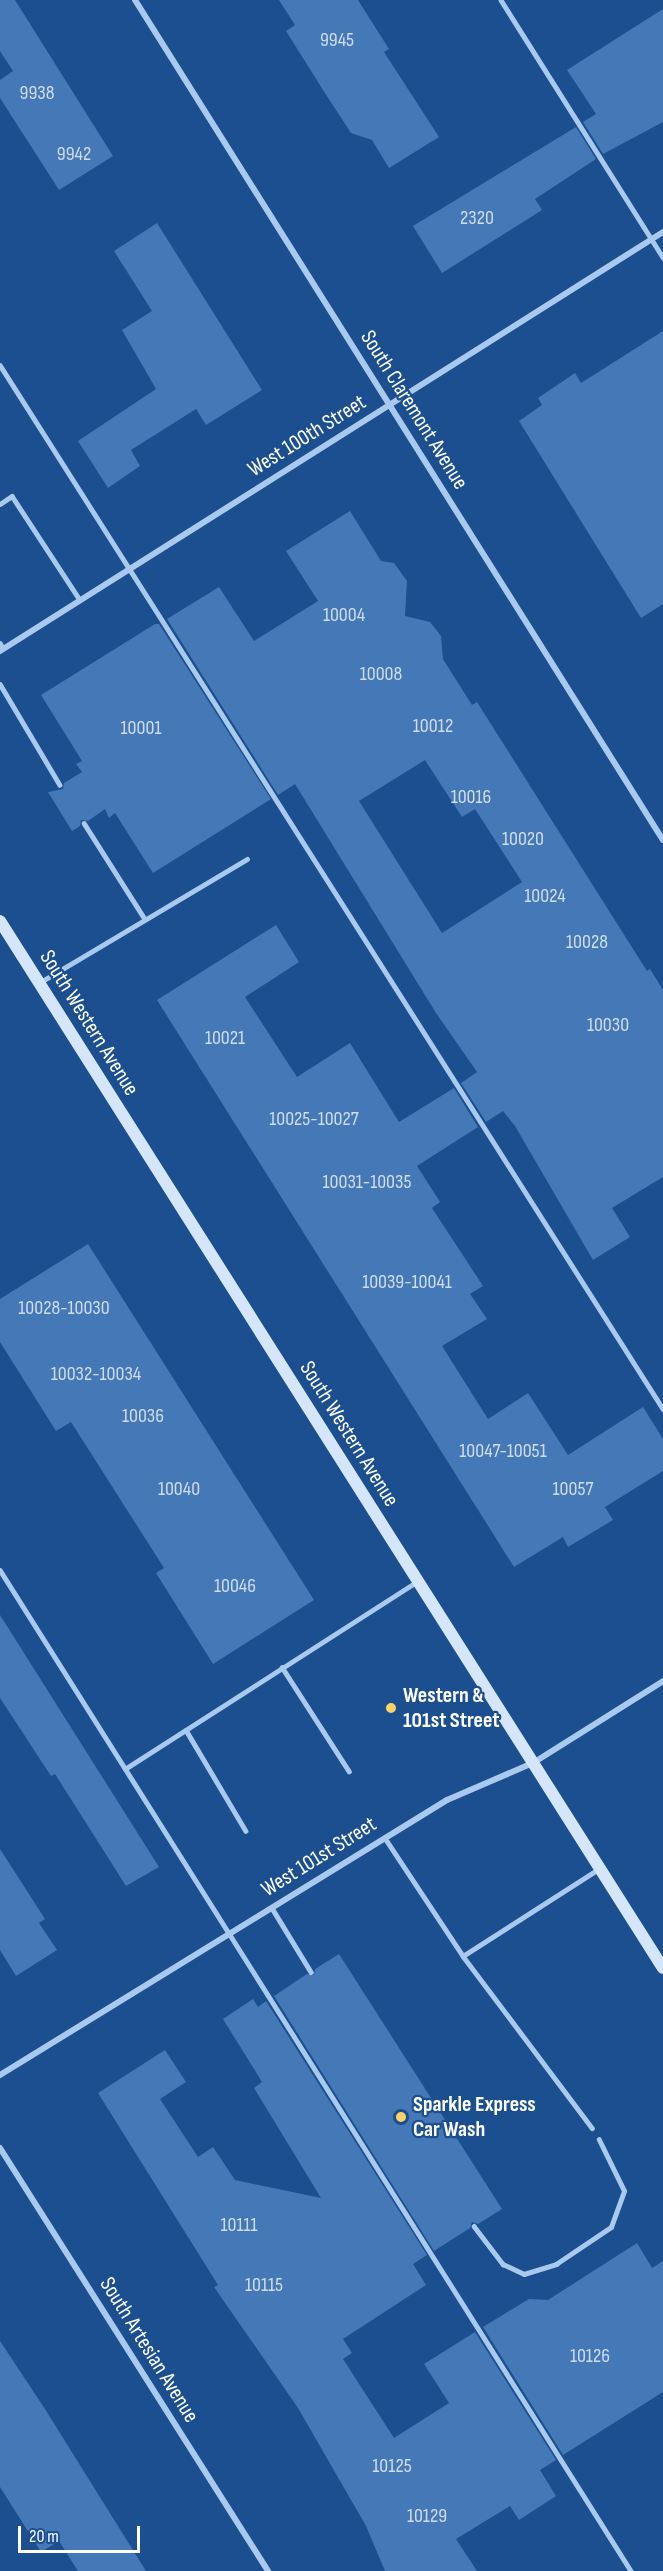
<!DOCTYPE html>
<style>
body{margin:0}
#map{position:relative;width:663px;height:2571px;overflow:hidden;background:#1b4f8f;font-family:"Sofia Sans Condensed",sans-serif}
div>[style]{position:absolute}
.building>*{inset:0;background:#4478b7}
.service>*{height:4.5px;margin:-2.25px;padding:0 2.25px;transform-origin:2.25px;border-radius:2.25px;background:#a9c9ee}
.minor>*{height:6px;margin:-3px;padding:0 3px;transform-origin:3px;border-radius:3px;background:#a9c9ee}
.secondary>*{height:12px;margin:-6px;padding:0 6px;transform-origin:6px;border-radius:6px;background:#d6e6fa}
.dots>*{width:16px;height:16px;translate:-50% -50%;box-sizing:border-box;border:3px solid #1b4f8f;border-radius:50%}
span{translate:-50% -50%;white-space:nowrap;text-align:center;line-height:1.15;-webkit-text-stroke:4.5px #1b4f8f;paint-order:stroke}
.number-label{font-size:20px;color:#d0dded}
.number-label span{-webkit-text-stroke-width:0}
.street-label{font-size:22px;color:#fff}
.poi-label{font-size:22px;color:#fff;font-weight:700}
.left{translate:0 -50%;text-align:left}
.scale{position:absolute;left:18px;top:2526px;width:122px;height:27px;box-sizing:border-box;border:3px solid #fff;border-top:0;padding-left:8px;font-size:18px;line-height:21px;white-space:nowrap;color:#fff;-webkit-text-stroke:4px #1b4f8f;paint-order:stroke}
</style>
<div id="map">
<div class="building">
<div style="clip-path:polygon(0 0,15px 0,113px 156px,59px 190px,0 98px,0 80px,13px 71px,0 51px)"></div>
<div style="clip-path:polygon(279px 0,358px 0,389px 49px,384px 52px,439px 137px,389px 168px,372px 140px,351px 133px,323px 90px,286px 31px,295px 25px)"></div>
<div style="clip-path:polygon(663px 9px,663px 122px,603px 154px,583px 122px,596px 114px,567px 70px)"></div>
<div style="clip-path:polygon(576px 127px,596px 159px,535px 199px,542px 210px,442px 273px,413px 226px)"></div>
<div style="clip-path:polygon(157px 223px,262px 390px,206px 425px,196px 409px,131px 450px,140px 466px,108px 488px,78px 441px,156px 389px,122px 330px,152px 311px,114px 251px)"></div>
<div style="clip-path:polygon(663px 331px,663px 604px,641px 618px,519px 421px,542px 405px,538px 398px,575px 373px,581px 383px)"></div>
<div style="clip-path:polygon(evenodd,350px 511px,381px 561px,394px 563px,407px 581px,405px 616px,430px 622px,441px 636px,443px 659px,472px 705px,477px 702px,647px 971px,650px 969px,663px 990px,663px 1177px,612px 1208px,630px 1237px,593px 1260px,515px 1126px,503px 1111px,486px 1122px,461px 1083px,477px 1072px,436px 1013px,295px 784px,278px 795px,167px 619px,219px 587px,254px 641px,318px 601px,286px 551px,350px 511px,425px 760px,462px 817px,475px 809px,522px 882px,442px 933px,359px 801px,425px 760px)"></div>
<div style="clip-path:polygon(155px 624px,159px 624px,271px 799px,153px 873px,115px 813px,109px 818px,105px 809px,88px 821px,81px 820px,80px 826px,72px 831px,48px 792px,63px 789px,64px 783px,82px 772px,76px 764px,82px 761px,41px 695px)"></div>
<div style="clip-path:polygon(276px 925px,299px 962px,245px 997px,297px 1077px,350px 1043px,399px 1122px,454px 1088px,478px 1127px,417px 1166px,440px 1202px,432px 1208px,483px 1286px,470px 1294px,487px 1319px,442px 1346px,488px 1419px,528px 1393px,568px 1455px,643px 1407px,663px 1439px,663px 1471px,605px 1507px,613px 1520px,568px 1547px,563px 1537px,514px 1567px,157px 1000px)"></div>
<div style="clip-path:polygon(88px 1244px,314px 1600px,213px 1664px,156px 1573px,164px 1568px,71px 1422px,56px 1431px,0 1342px,0 1299px)"></div>
<div style="clip-path:polygon(0 1615px,159px 1867px,126px 1886px,55px 1774px,51px 1776px,0 1698px)"></div>
<div style="clip-path:polygon(0 1849px,45px 1919px,39px 1923px,57px 1950px,16px 1976px,0 1950px)"></div>
<div style="clip-path:polygon(339px 1954px,502px 2209px,478px 2224px,472px 2222px,470px 2228px,434px 2251px,274px 1996px,307px 1974px,314px 1975px,315px 1969px)"></div>
<div style="clip-path:polygon(253px 1999px,258px 2007px,266px 2001px,427px 2255px,413px 2264px,426px 2285px,343px 2339px,352px 2353px,343px 2359px,394px 2438px,449px 2403px,424px 2364px,475px 2332px,556px 2460px,540px 2470px,556px 2496px,519px 2520px,510px 2506px,456px 2539px,477px 2571px,385px 2571px,366px 2526px,298px 2408px,214px 2287px,218px 2285px,98px 2093px,165px 2050px,186px 2082px,160px 2099px,198px 2157px,213px 2147px,235px 2180px,321px 2198px,254px 2088px,262px 2082px,223px 2019px)"></div>
<div style="clip-path:polygon(637px 2243px,652px 2268px,663px 2261px,663px 2392px,563px 2455px,483px 2327px,529px 2299px,548px 2300px)"></div>
<div style="clip-path:polygon(0 2341px,45px 2409px,146px 2571px,78px 2571px,59px 2541px,41px 2552px,0 2487px)"></div>
</div>
<div class="service">
<div style="left:501px;top:0;width:304px;rotate:57.8deg"></div>
<div style="left:0;top:365px;width:1237px;rotate:57.58deg"></div>
<div style="left:0;top:504px;width:14px;rotate:-34deg"></div>
<div style="left:12px;top:496px;width:124px;rotate:56.8deg"></div>
<div style="left:0;top:643px;width:6px;rotate:59deg"></div>
<div style="left:0;top:684px;width:117px;rotate:59.3deg"></div>
<div style="left:84px;top:823px;width:114px;rotate:57.6deg"></div>
<div style="left:39px;top:983px;width:242px;rotate:-30.8deg"></div>
<div style="left:0;top:1570px;width:1183px;rotate:57.77deg"></div>
<div style="left:282px;top:1667px;width:124px;rotate:57.2deg"></div>
<div style="left:186px;top:1730px;width:117px;rotate:59.3deg"></div>
<div style="left:125px;top:1769px;width:346px;rotate:-32.7deg"></div>
<div style="left:385px;top:1838px;width:141px;rotate:56.5deg"></div>
<div style="left:463px;top:1956px;width:163px;rotate:-32.7deg"></div>
<div style="left:272px;top:1908px;width:75px;rotate:58.6deg"></div>
<div style="left:463px;top:1956px;width:215px;rotate:53.1deg"></div>
<div style="left:474px;top:2226px;width:48px;rotate:52.7deg"></div>
<div style="left:503px;top:2264px;width:23px;rotate:25deg"></div>
<div style="left:524px;top:2274px;width:34px;rotate:-17deg"></div>
<div style="left:556px;top:2264px;width:66px;rotate:-33.9deg"></div>
<div style="left:611px;top:2227px;width:38px;rotate:-70deg"></div>
<div style="left:624px;top:2191px;width:57px;rotate:-116.1deg"></div>
</div>
<div class="minor">
<div style="left:135px;top:0;width:992px;rotate:57.85deg"></div>
<div style="left:0;top:651px;width:784px;rotate:-32.29deg"></div>
<div style="left:0;top:2075px;width:525px;rotate:-31.6deg"></div>
<div style="left:447px;top:1800px;width:94px;rotate:-23.3deg"></div>
<div style="left:533px;top:1763px;width:154px;rotate:-32.2deg"></div>
<div style="left:0;top:2148px;width:501px;rotate:57.64deg"></div>
</div>
<div class="secondary">
<div style="left:0;top:921px;width:1239px;rotate:57.66deg"></div>
</div>
<div class="dots">
<div style="left:391px;top:1708px;background:#ffd166"></div>
<div style="left:401px;top:2117px;background:#ffd166"></div>
</div>
<div class="number-label">
<span style="left:337px;top:40px">9945</span>
<span style="left:37px;top:93px">9938</span>
<span style="left:74px;top:154px">9942</span>
<span style="left:477px;top:218px">2320</span>
<span style="left:344px;top:615px">10004</span>
<span style="left:381px;top:674px">10008</span>
<span style="left:433px;top:726px">10012</span>
<span style="left:141px;top:728px">10001</span>
<span style="left:471px;top:797px">10016</span>
<span style="left:523px;top:839px">10020</span>
<span style="left:545px;top:896px">10024</span>
<span style="left:587px;top:942px">10028</span>
<span style="left:608px;top:1025px">10030</span>
<span style="left:225px;top:1038px">10021</span>
<span style="left:314px;top:1119px">10025-10027</span>
<span style="left:367px;top:1182px">10031-10035</span>
<span style="left:407px;top:1282px">10039-10041</span>
<span style="left:64px;top:1308px">10028-10030</span>
<span style="left:96px;top:1374px">10032-10034</span>
<span style="left:143px;top:1416px">10036</span>
<span style="left:503px;top:1451px">10047-10051</span>
<span style="left:179px;top:1489px">10040</span>
<span style="left:573px;top:1489px">10057</span>
<span style="left:235px;top:1586px">10046</span>
<span style="left:239px;top:2225px">10111</span>
<span style="left:264px;top:2285px">10115</span>
<span style="left:590px;top:2356px">10126</span>
<span style="left:392px;top:2466px">10125</span>
<span style="left:427px;top:2516px">10129</span>
</div>
<div class="street-label">
<span style="left:414px;top:410px;rotate:58deg">South Claremont Avenue</span>
<span style="left:307px;top:436px;rotate:-32deg">West 100th Street</span>
<span style="left:89px;top:1023px;rotate:58deg">South Western Avenue</span>
<span style="left:349px;top:1434px;rotate:58deg">South Western Avenue</span>
<span style="left:319px;top:1857px;rotate:-32deg">West 101st Street</span>
<span style="left:149px;top:2350px;rotate:58deg">South Artesian Avenue</span>
</div>
<div class="poi-label">
<span class="left" style="left:403px;top:1708px">Western &amp;<br>101st Street</span>
<span class="left" style="left:413px;top:2117px">Sparkle Express<br>Car Wash</span>
</div>
<div class="scale">20 m</div>
</div>
